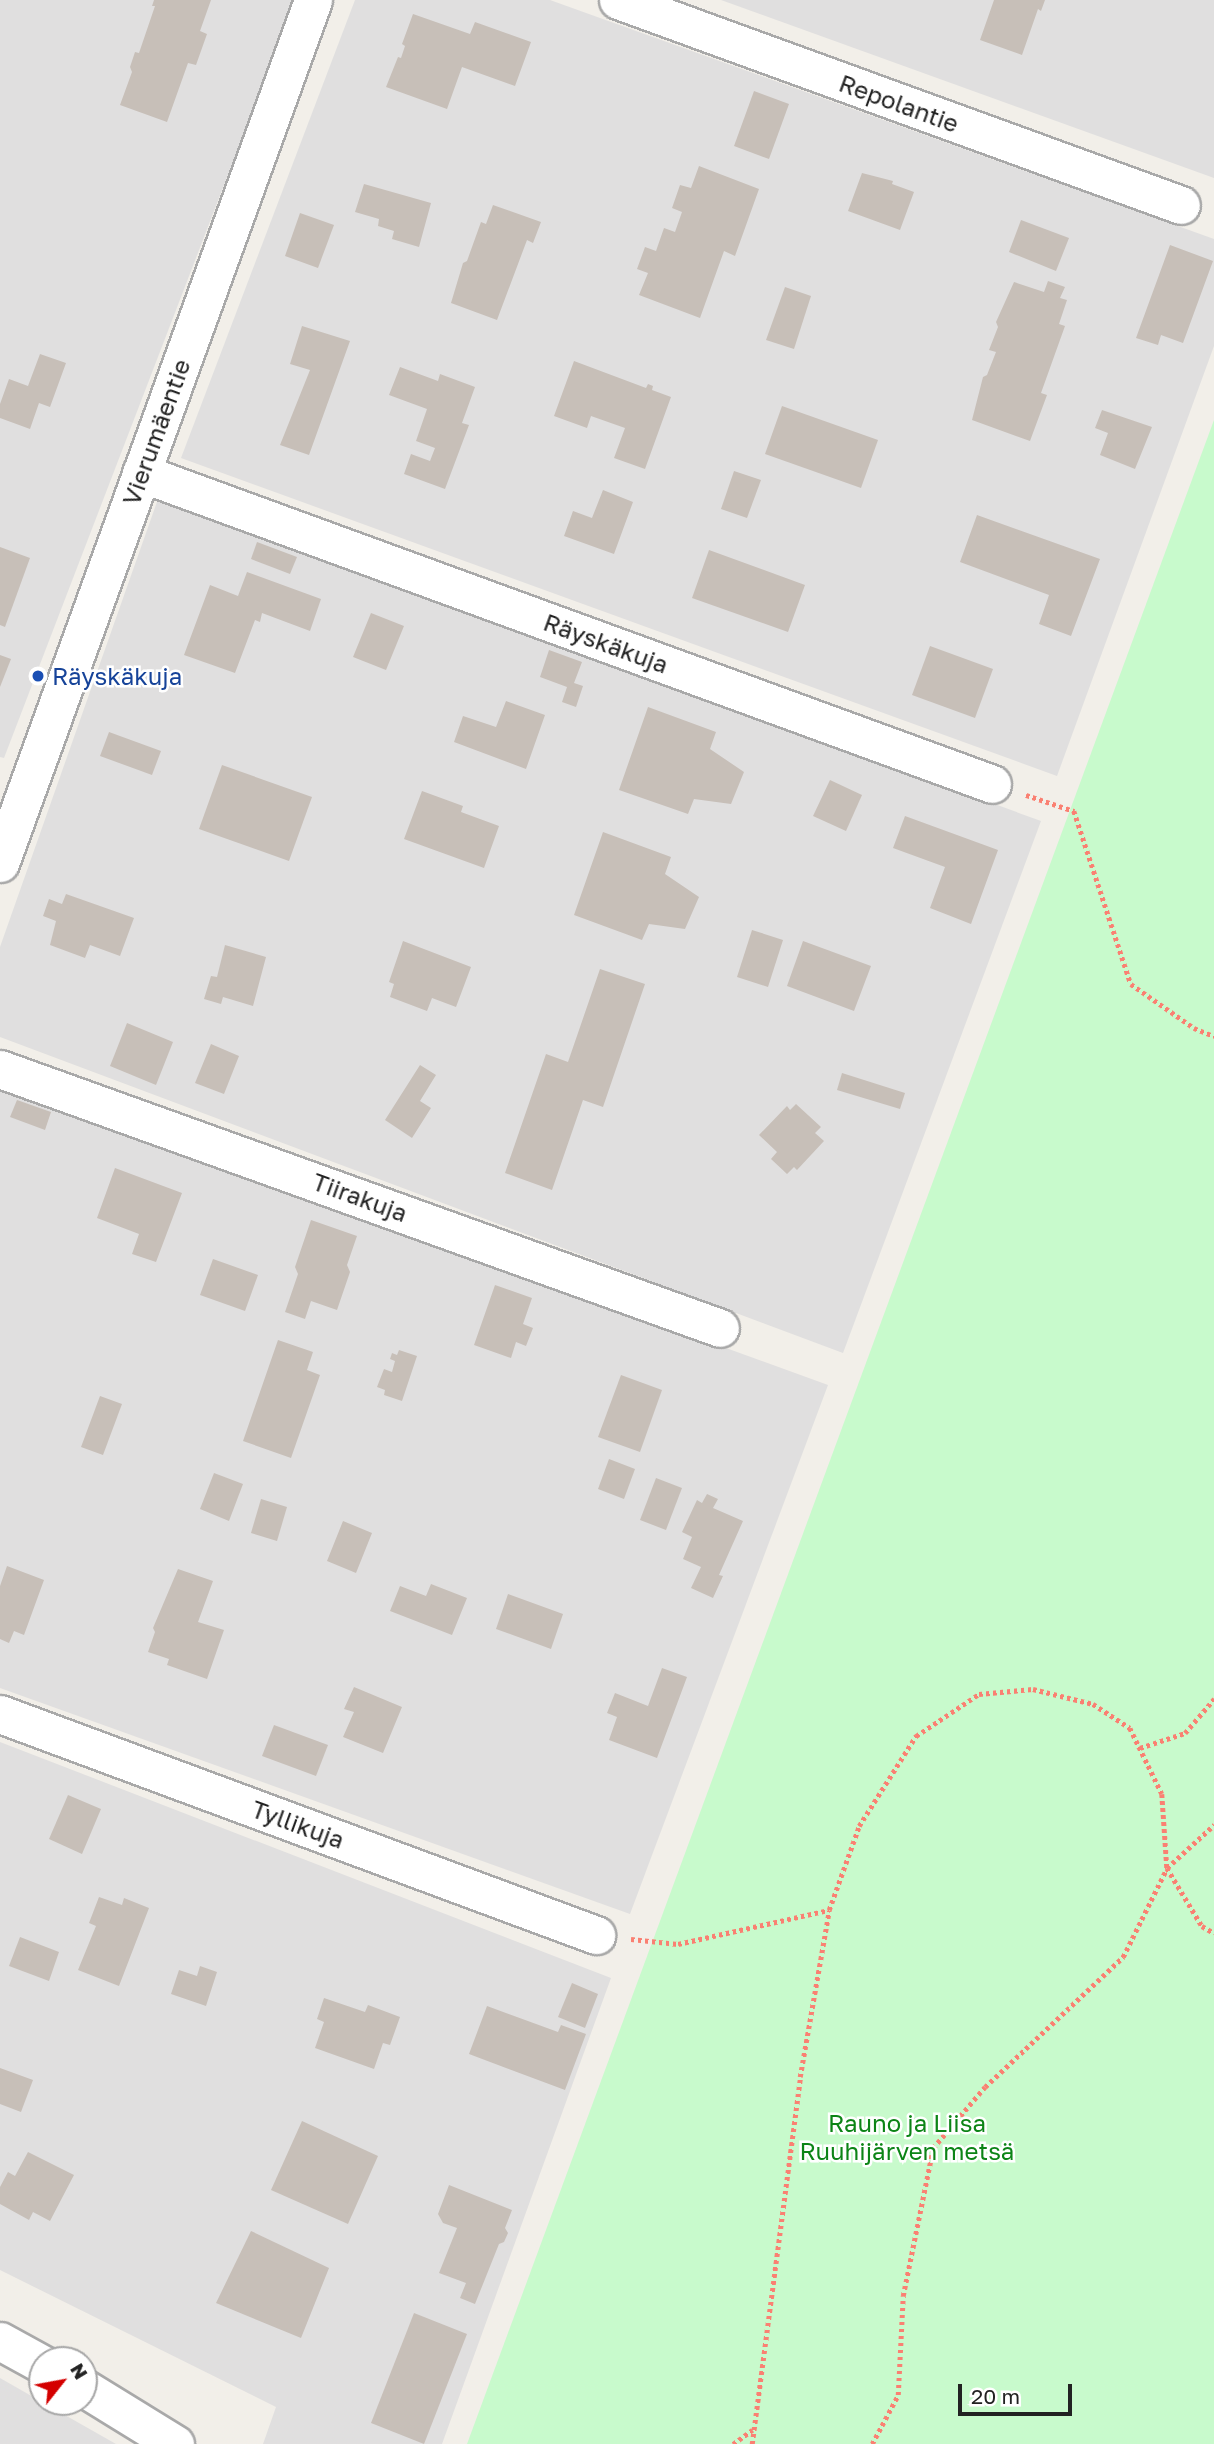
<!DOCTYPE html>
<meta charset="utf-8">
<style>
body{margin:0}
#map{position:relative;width:1214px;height:2444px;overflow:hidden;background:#f2efe9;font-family:"Golos Text",sans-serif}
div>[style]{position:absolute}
.residential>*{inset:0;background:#e0dfdf}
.park>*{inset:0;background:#c8facc}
.building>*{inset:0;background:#c7bfb8}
.path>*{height:4.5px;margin-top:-2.25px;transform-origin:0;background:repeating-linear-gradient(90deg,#fa8072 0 3.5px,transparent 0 7px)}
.roads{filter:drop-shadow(2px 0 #a9a9a9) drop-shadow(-2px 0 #a9a9a9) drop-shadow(0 2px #a9a9a9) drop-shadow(0 -2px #a9a9a9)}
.street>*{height:37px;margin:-18.5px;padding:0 18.5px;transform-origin:18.5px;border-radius:18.5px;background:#fff}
.dots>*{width:19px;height:19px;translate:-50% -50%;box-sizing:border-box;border:4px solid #fff;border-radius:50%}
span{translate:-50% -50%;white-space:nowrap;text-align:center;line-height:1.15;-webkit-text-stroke:5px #fff;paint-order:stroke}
.street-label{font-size:24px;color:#222}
.transit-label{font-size:24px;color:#164399}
.left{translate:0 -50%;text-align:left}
.park-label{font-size:24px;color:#0c8416}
.north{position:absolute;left:28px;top:2346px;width:70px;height:70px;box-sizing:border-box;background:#fff;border:2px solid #a7a7a7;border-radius:50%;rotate:59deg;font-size:19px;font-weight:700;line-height:28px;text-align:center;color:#222}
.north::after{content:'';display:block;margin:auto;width:24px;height:32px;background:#d40000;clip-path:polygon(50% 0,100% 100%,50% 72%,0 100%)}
.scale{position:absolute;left:958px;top:2384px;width:114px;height:32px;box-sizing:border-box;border:4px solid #222;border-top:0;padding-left:9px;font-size:21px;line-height:24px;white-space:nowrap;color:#222;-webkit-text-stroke:5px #fff;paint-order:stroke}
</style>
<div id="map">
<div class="residential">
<div style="clip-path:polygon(0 0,295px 0,4px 758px,0 757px)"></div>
<div style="clip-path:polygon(355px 0,550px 0,1214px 239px,1214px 346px,1057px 776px,181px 458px)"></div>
<div style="clip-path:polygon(721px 0,1214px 0,1214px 178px)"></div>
<div style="clip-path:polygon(158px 499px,1041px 821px,843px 1353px,0 1037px,0 947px)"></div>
<div style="clip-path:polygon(0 1085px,828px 1385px,630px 1914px,0 1688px)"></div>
<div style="clip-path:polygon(0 1742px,611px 1978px,442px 2444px,263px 2444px,276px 2407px,0 2270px)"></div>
<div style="clip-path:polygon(0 2378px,42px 2402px,116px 2444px,0 2444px)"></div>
</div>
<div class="park">
<div style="clip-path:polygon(1214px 420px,1214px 2444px,467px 2444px)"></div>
</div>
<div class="building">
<div style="clip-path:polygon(154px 0,211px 0,200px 31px,207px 34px,196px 65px,188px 63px,167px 122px,120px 105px,132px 72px,130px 67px,135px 52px,139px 53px,155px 6px,152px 6px)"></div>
<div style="clip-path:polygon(994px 0,1045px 0,1041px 11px,1038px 9px,1022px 55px,980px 40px)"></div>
<div style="clip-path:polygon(413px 14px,470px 34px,475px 22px,531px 42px,515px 86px,462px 67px,447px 109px,386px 87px,398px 57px,401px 58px,405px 46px,402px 44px)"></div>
<div style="clip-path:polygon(754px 91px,789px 104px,769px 159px,734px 146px)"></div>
<div style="clip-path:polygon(699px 166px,759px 189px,735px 256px,724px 251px,700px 318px,639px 295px,648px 273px,637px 269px,645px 247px,656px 251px,664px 228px,675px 232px,682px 212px,672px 208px,680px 185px,691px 188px)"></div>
<div style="clip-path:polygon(862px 173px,893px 181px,892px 184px,914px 192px,900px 230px,848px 211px)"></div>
<div style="clip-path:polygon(364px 184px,431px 203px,419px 247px,392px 239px,394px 231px,378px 226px,379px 219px,355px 212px)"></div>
<div style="clip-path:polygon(493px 205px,541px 222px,533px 243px,527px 240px,497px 320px,451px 303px,463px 263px,467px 261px,481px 222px,486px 224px)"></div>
<div style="clip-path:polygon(300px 213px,334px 225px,318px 268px,285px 256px)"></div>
<div style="clip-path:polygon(1021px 220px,1069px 238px,1056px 271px,1009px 252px)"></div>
<div style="clip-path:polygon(1170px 245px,1213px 261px,1183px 343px,1161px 335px,1158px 345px,1136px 338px)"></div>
<div style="clip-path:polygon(1048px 281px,1065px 287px,1060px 298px,1067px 300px,1059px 324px,1065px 326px,1041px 393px,1047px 395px,1030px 441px,972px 420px,983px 377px,987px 375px,996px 352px,989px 350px,998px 327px,996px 322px,1014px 282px,1044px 292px)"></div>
<div style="clip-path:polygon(785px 287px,811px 296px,794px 349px,766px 340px)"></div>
<div style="clip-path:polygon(302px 326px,350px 341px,309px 455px,280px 445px,310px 370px,290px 364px)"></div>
<div style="clip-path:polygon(40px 354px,66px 363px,50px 407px,39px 403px,30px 429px,0 418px,0 404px,9px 379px,28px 386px)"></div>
<div style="clip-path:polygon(574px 361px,646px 388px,648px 384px,653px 386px,652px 390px,671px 397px,645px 469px,614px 458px,625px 428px,591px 416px,587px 428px,554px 416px)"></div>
<div style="clip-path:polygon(400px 367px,438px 381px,440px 374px,475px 387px,462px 423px,469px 425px,445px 489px,404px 474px,411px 454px,430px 461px,435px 448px,416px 441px,427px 409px,389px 395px)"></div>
<div style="clip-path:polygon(782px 406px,878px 440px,861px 488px,765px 454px)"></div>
<div style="clip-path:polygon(1102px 410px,1152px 427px,1135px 469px,1100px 455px,1108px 433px,1095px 428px)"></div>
<div style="clip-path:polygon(734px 471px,761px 480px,747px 518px,721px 509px)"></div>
<div style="clip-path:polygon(603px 490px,633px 502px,614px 554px,564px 536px,573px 511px,592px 518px)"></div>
<div style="clip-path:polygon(977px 515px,1100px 559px,1071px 636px,1039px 624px,1049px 595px,960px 562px)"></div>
<div style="clip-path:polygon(257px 542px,297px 557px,290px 574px,251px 559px)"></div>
<div style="clip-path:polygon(0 547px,30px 558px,5px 627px,0 625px)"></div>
<div style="clip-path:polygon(709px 550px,805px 585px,788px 632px,692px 598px)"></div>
<div style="clip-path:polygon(247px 572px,321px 599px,310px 631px,262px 613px,260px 622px,255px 620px,235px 673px,184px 655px,210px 585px,238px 596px)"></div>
<div style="clip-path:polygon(371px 613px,404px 626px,386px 670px,353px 657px)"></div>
<div style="clip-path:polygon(930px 646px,993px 669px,975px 718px,912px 695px)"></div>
<div style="clip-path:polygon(549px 650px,582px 662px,574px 683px,583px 686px,576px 707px,562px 702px,567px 687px,540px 677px)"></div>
<div style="clip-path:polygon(0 655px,11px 659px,0 687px)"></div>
<div style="clip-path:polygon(506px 701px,545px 715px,526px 769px,454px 742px,463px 716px,496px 727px)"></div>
<div style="clip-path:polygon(648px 707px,716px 732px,710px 749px,744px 772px,731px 804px,694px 799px,688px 814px,619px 790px)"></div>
<div style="clip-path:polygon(109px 732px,161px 751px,152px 775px,100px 756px)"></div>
<div style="clip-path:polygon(222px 765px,312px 797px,289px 861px,199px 829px)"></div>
<div style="clip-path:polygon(830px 780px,862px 795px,846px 831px,813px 816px)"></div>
<div style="clip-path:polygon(422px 791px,463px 806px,461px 812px,499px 826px,484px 868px,404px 839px)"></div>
<div style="clip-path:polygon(905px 816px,998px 850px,971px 924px,930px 908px,945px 867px,893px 848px)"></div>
<div style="clip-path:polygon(603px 832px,671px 857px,665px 874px,699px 897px,685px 929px,649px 924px,642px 940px,574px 915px)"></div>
<div style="clip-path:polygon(66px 894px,134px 918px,120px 956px,90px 945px,85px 958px,50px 945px,56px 921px,43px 916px,49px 899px,62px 904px)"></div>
<div style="clip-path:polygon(752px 930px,783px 940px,768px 987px,737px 977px)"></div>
<div style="clip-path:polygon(403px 941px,471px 967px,456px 1007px,432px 998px,427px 1011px,390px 997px,394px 984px,389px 982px)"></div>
<div style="clip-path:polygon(803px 941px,871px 966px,854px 1011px,787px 986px)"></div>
<div style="clip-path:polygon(225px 945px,266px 957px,253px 1006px,223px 997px,221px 1004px,204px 999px,211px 976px,217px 977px)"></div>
<div style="clip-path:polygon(600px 969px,645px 984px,603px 1107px,583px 1100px,552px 1190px,505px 1173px,546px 1054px,568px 1062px)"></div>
<div style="clip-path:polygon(127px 1023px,173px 1042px,156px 1085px,110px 1066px)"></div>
<div style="clip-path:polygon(211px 1044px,239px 1056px,224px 1094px,195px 1083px)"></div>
<div style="clip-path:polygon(420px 1065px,436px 1075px,420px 1101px,431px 1108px,412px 1138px,385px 1120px)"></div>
<div style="clip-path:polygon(842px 1073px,905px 1093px,900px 1109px,837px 1090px)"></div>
<div style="clip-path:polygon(17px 1100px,51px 1112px,45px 1130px,10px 1117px)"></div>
<div style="clip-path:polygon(796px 1104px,821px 1127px,815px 1133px,824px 1141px,797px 1170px,794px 1167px,787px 1174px,771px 1159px,777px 1152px,759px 1135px,787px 1106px,790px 1110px)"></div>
<div style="clip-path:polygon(115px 1168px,182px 1193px,156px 1262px,132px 1254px,139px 1234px,97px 1218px)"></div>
<div style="clip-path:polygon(311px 1220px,357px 1236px,347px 1265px,350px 1272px,337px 1310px,311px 1301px,305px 1319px,285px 1312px,298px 1274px,295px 1267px)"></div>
<div style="clip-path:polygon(213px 1259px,258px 1275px,245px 1311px,200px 1295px)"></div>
<div style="clip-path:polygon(495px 1285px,532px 1298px,523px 1324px,533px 1328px,526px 1346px,516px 1342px,511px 1358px,474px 1345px)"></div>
<div style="clip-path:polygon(278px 1340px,313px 1352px,307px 1370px,320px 1375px,291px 1458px,243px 1441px)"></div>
<div style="clip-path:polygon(399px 1350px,417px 1356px,402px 1401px,384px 1395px,385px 1390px,377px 1387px,384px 1369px,392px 1372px,395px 1361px,390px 1359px,392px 1353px,397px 1355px)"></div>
<div style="clip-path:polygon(621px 1375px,662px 1390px,640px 1452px,598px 1437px)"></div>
<div style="clip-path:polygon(100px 1396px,122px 1404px,103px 1455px,81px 1447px)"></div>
<div style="clip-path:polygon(609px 1459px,635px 1469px,624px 1499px,598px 1489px)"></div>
<div style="clip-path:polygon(214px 1473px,243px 1484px,229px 1521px,200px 1509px)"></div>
<div style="clip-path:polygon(656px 1478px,682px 1488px,666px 1530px,640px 1520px)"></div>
<div style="clip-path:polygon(707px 1494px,718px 1499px,713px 1508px,743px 1521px,719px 1575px,723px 1576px,713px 1598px,691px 1588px,701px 1567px,683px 1559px,692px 1537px,682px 1532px,697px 1500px,702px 1503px)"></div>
<div style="clip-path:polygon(261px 1499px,287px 1507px,277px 1541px,251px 1533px)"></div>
<div style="clip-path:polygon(343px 1521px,372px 1533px,356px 1573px,327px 1561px)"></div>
<div style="clip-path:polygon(7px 1566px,44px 1580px,24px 1635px,14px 1631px,9px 1643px,0 1639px,0 1586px)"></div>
<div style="clip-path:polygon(178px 1569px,213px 1581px,198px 1622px,224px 1630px,207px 1679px,167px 1665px,169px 1659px,148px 1652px,155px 1632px,153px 1628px)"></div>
<div style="clip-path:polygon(431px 1584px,467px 1598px,452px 1635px,390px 1611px,400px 1586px,426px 1596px)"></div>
<div style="clip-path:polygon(508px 1594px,563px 1614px,551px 1649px,496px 1629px)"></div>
<div style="clip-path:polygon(662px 1668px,687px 1677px,657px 1758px,609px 1740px,617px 1717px,607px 1713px,615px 1693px,648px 1706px)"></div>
<div style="clip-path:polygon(354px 1687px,402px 1707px,383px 1753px,343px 1737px,354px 1712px,344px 1709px)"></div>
<div style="clip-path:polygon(274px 1725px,328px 1745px,316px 1776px,262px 1756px)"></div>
<div style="clip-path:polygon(68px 1795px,101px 1809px,82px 1854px,49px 1839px)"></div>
<div style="clip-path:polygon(99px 1897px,122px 1905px,124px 1898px,149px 1908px,119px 1986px,78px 1970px,96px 1926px,89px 1923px)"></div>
<div style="clip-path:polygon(20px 1937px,59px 1952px,49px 1981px,9px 1966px)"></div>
<div style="clip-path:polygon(200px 1966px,217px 1972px,206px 2006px,171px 1994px,179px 1970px,197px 1976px)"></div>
<div style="clip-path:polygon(572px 1983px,598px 1994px,585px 2028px,558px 2017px)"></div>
<div style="clip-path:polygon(324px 1998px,365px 2012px,368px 2005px,400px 2017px,390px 2045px,383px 2043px,374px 2069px,315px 2048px,324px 2022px,317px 2019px)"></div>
<div style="clip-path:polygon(487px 2006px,558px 2032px,561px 2025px,586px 2034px,565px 2090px,469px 2054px)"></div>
<div style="clip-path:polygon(0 2068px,33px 2080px,21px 2112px,0 2104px)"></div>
<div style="clip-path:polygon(302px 2121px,378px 2156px,348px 2224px,271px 2190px)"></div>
<div style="clip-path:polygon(28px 2152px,74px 2175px,50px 2221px,33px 2212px,29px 2220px,0 2204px,0 2187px,8px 2172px,15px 2176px)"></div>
<div style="clip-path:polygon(449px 2185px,512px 2210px,505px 2228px,508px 2233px,504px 2242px,499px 2244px,475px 2304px,460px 2298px,466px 2283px,439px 2273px,457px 2228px,443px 2223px,438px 2214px)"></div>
<div style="clip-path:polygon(251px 2231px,329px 2268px,301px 2338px,216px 2303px)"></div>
<div style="clip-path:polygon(414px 2313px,467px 2334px,424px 2444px,371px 2423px)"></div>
</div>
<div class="path">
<div style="left:1026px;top:795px;width:51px;rotate:18.4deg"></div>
<div style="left:1074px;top:811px;width:182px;rotate:71.8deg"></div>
<div style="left:1131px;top:984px;width:77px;rotate:34.9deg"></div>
<div style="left:1194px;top:1028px;width:22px;rotate:22deg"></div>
<div style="left:1140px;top:1748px;width:47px;rotate:-18.4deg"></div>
<div style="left:1185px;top:1733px;width:45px;rotate:-49.5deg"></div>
<div style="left:631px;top:1939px;width:47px;rotate:6.1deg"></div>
<div style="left:678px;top:1944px;width:155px;rotate:-12.7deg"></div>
<div style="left:733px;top:2444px;width:24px;rotate:-36deg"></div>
<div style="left:752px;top:2444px;width:370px;rotate:-82.5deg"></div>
<div style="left:800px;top:2077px;width:169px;rotate:-80.1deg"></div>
<div style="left:829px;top:1910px;width:89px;rotate:-70.3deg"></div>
<div style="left:859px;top:1826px;width:107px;rotate:-57.7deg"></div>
<div style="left:916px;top:1736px;width:76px;rotate:-33.7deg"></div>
<div style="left:979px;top:1694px;width:54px;rotate:-5.3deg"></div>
<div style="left:1033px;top:1689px;width:62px;rotate:14deg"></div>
<div style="left:1093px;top:1704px;width:44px;rotate:33deg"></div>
<div style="left:1130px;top:1728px;width:73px;rotate:64.1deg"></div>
<div style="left:1162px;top:1794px;width:74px;rotate:86.1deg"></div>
<div style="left:1167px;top:1868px;width:68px;rotate:58.9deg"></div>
<div style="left:1202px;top:1926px;width:14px;rotate:30deg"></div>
<div style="left:872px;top:2444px;width:55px;rotate:-62deg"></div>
<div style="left:898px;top:2395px;width:99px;rotate:-87.1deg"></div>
<div style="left:903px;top:2296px;width:151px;rotate:-78.5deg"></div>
<div style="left:933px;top:2148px;width:80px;rotate:-49.6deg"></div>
<div style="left:985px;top:2087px;width:190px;rotate:-43.3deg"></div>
<div style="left:1123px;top:1957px;width:99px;rotate:-63.7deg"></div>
<div style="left:1167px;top:1868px;width:64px;rotate:-42.5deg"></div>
</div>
<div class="roads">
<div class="street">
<div style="left:618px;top:0;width:599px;rotate:20.01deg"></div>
<div style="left:141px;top:473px;width:906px;rotate:20.07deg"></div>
<div style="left:0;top:863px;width:918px;rotate:-70.06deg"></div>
<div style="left:0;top:1069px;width:765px;rotate:19.78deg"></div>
<div style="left:0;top:1714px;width:636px;rotate:20.35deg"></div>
<div style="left:0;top:2341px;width:48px;rotate:28.7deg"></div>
<div style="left:84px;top:2388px;width:107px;rotate:31.6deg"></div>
</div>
</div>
<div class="dots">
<div style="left:38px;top:676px;background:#1a4fb4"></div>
</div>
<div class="street-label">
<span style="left:899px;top:103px;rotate:20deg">Repolantie</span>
<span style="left:156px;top:432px;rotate:-70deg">Vierumäentie</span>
<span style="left:606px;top:643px;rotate:20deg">Räyskäkuja</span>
<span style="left:360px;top:1197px;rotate:20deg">Tiirakuja</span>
<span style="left:298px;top:1824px;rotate:20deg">Tyllikuja</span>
</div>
<div class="transit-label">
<span class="left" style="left:52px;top:676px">Räyskäkuja</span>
</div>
<div class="park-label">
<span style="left:907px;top:2137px">Rauno ja Liisa<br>Ruuhijärven metsä</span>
</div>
<div class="north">N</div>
<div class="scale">20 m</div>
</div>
